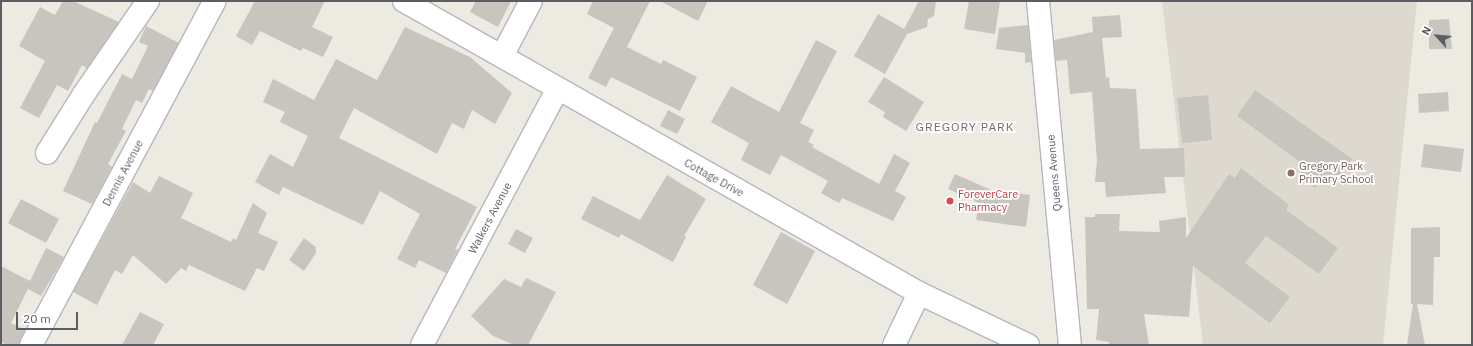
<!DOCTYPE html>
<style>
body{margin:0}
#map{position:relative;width:1473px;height:346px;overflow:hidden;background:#edeae1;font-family:"IBM Plex Sans",sans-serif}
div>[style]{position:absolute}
.education>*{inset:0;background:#ddd9cf}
.building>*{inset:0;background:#c8c4be}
.roads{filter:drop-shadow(1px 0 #b4b7bc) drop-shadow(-1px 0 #b4b7bc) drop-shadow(0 1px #b4b7bc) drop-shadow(0 -1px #b4b7bc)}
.minor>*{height:22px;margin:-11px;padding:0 11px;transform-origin:11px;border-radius:11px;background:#fff}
.dots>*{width:11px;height:11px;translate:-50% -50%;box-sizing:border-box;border:2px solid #fff;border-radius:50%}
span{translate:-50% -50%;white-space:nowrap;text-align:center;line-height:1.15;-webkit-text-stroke:3.5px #fff;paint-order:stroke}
.education-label{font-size:11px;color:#785e54}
.left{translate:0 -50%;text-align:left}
.street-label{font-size:11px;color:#5a5d62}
.health-label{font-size:11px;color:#be3a42}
.neighbourhood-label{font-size:12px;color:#6b6f74;letter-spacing:1px}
.frame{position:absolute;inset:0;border:2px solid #5a5d62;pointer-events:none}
.north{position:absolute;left:1417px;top:16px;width:40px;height:40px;-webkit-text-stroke:3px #fff;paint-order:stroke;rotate:297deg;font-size:11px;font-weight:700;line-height:16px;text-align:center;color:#5a5d62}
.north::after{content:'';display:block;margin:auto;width:14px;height:18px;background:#5a5d62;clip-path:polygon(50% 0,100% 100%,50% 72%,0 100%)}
.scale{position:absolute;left:16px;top:312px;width:62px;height:18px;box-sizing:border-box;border:2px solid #5a5d62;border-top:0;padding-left:5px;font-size:12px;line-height:14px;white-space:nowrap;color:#5a5d62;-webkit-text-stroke:3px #fff;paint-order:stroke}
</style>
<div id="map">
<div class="education">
<div style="clip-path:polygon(1162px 1px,1417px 1px,1383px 345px,1203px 345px)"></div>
</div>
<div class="building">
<div style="clip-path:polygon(63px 1px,73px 1px,119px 22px,87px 68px,82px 65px,68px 91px,57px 85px,39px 118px,20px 108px,45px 61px,19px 46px,40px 7px,55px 15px)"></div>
<div style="clip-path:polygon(255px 1px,325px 1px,312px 27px,333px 37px,323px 57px,303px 48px,301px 51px,260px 31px,252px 45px,236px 36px)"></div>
<div style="clip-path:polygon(476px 1px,511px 1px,498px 27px,470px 12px)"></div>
<div style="clip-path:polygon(593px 1px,650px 1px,627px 47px,661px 64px,663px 60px,697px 77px,680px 111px,611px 77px,606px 87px,588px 78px,614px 28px,587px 14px)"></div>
<div style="clip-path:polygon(660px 1px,708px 1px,698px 21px)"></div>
<div style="clip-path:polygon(919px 1px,936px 1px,934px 16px,928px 19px,927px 27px,907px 34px,885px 74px,854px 56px,878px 14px,904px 29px)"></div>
<div style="clip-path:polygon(969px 1px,1000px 1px,995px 34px,964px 29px)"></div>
<div style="clip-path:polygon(1120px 15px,1122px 37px,1102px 38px,1106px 78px,1109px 77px,1110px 88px,1136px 89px,1140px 149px,1184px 148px,1185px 177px,1164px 177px,1166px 193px,1106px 197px,1105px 182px,1095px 182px,1097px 161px,1092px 92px,1070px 94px,1067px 60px,1056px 61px,1054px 40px,1093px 32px,1092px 17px)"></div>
<div style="clip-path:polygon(1449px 19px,1452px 49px,1429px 49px,1429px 20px)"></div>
<div style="clip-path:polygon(1028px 25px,1031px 62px,1025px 63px,1025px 53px,996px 49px,999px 28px)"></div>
<div style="clip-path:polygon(146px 26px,179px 43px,153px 91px,149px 89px,142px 103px,136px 100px,122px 129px,126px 131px,108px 164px,112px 167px,92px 204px,63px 191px,95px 122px,97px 123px,122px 74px,132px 79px,148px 46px,139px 42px)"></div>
<div style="clip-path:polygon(405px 27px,470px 57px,512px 93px,495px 124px,472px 110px,464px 129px,452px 123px,437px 154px,354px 108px,339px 138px,477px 207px,455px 249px,458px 250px,446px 273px,419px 260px,415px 268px,397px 259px,420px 214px,380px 191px,363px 225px,283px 187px,279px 195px,255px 182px,270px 154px,293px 167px,308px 136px,280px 122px,285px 112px,263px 102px,273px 79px,314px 100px,336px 59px,377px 80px)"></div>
<div style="clip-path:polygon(816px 40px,837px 51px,800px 123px,814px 130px,808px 142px,814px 145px,812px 147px,879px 184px,894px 154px,910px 163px,895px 191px,906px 197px,893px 221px,842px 198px,839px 203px,821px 193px,828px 181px,781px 155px,770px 175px,741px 160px,749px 143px,711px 122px,731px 86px,779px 112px)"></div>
<div style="clip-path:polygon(884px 77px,924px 102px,906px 131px,883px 117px,885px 112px,868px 102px)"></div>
<div style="clip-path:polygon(1255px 90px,1352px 159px,1332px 186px,1322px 178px,1315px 188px,1299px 176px,1306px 166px,1237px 116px)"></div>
<div style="clip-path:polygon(1448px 92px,1449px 111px,1419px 113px,1418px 94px)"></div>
<div style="clip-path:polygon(1208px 95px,1212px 140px,1182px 143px,1177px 98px)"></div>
<div style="clip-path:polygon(668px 110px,685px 119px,677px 134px,660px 126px)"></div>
<div style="clip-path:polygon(1424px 144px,1464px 149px,1461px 172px,1421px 167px)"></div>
<div style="clip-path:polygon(1241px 168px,1289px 205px,1286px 210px,1338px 248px,1319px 274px,1266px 236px,1245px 263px,1290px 297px,1270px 323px,1193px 266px,1189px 317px,1144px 314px,1149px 345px,1109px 345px,1109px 342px,1096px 340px,1099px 309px,1087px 309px,1085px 217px,1095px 217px,1095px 214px,1120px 214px,1119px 231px,1160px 232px,1159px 221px,1186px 217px,1186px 238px,1229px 174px,1235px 178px)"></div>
<div style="clip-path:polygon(955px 174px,991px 190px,1030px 195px,1026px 227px,976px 220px,979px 203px,948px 189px)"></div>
<div style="clip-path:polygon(667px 175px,706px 199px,684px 236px,686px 237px,673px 262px,621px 234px,619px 238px,581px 219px,593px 196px,640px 220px)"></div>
<div style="clip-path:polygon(159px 176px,193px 193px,181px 218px,231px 242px,233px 238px,236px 240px,253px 203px,267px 213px,258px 233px,278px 242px,264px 271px,257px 268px,245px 291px,189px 265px,186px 271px,181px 268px,166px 284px,133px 255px,122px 274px,115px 270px,97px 305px,73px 292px,133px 182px,150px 193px)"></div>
<div style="clip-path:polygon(21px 199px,59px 219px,46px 243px,8px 223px)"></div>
<div style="clip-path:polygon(1440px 227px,1440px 257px,1434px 257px,1433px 305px,1417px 304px,1425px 345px,1407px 345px,1413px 304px,1411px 304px,1411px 228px)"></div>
<div style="clip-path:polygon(516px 229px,533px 238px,525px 253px,508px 244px)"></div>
<div style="clip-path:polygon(781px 232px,815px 251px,787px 304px,753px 285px)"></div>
<div style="clip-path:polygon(304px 238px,316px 247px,316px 253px,304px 271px,289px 260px)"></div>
<div style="clip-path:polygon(46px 248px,64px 257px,41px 296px,28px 289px,11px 323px,25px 330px,19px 345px,7px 345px,1px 342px,1px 266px,30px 281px)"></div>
<div style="clip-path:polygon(526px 278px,556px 292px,528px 345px,514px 345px,493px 336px,471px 316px,504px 279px,521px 287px)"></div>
<div style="clip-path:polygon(140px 312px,164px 324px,153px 345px,122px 345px)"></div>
</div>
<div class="roads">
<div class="minor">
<div style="left:404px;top:1px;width:592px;rotate:29.55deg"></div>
<div style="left:919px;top:293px;width:121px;rotate:25.5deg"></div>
<div style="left:1038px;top:1px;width:345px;rotate:84.7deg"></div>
<div style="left:502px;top:56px;width:62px;rotate:-62.2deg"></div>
<div style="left:47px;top:153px;width:70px;rotate:-57.9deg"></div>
<div style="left:84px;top:94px;width:113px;rotate:-55.5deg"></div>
<div style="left:31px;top:345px;width:390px;rotate:-61.9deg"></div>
<div style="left:422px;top:345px;width:289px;rotate:-62.1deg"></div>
<div style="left:894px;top:345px;width:58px;rotate:-64.3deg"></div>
</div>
</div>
<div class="dots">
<div style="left:1291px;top:173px;background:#8d6e63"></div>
<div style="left:950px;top:201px;background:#e0444e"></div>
</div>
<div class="education-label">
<span class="left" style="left:1299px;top:173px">Gregory Park<br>Primary School</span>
</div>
<div class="street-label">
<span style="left:123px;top:173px;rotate:-62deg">Dennis Avenue</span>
<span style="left:1054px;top:173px;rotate:-95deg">Queens Avenue</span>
<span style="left:714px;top:178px;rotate:29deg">Cottage Drive</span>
<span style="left:490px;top:218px;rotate:-62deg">Walkers Avenue</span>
</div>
<div class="health-label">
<span class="left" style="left:958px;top:201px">ForeverCare<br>Pharmacy</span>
</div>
<div class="neighbourhood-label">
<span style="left:965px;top:127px">GREGORY PARK</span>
</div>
<div class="frame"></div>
<div class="north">N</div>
<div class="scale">20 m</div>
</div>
